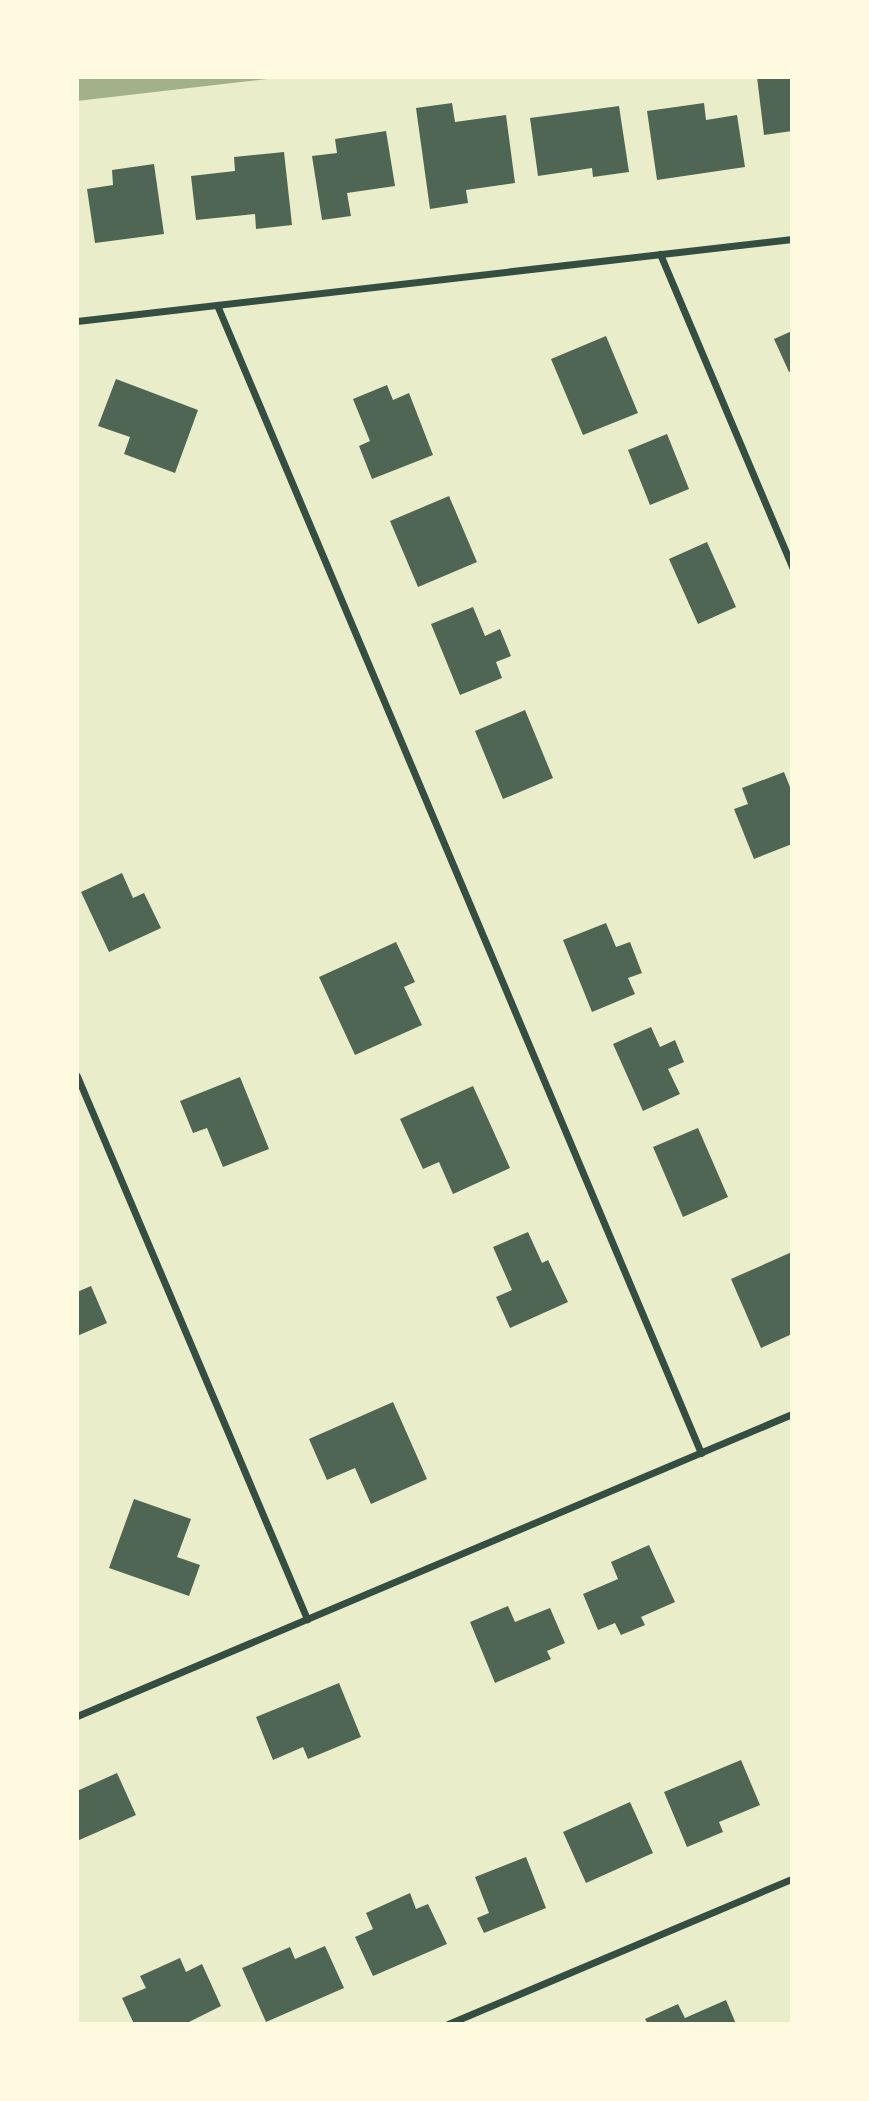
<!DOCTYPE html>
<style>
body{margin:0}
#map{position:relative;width:869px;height:2101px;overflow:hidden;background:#e9edc9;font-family:"Space Grotesk",sans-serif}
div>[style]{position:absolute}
.water>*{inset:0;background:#a3b18a}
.building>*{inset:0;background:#4f6655}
.minor>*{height:7px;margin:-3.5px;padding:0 3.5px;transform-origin:3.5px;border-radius:3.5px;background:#344e41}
span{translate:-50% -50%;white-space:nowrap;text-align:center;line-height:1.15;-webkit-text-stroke:5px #fefae0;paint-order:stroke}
.frame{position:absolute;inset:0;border:79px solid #fefae0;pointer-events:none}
</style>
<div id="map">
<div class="water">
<div style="clip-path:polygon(77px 77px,285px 77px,77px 101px)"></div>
</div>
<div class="building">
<div style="clip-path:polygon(757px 77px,792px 77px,792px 131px,764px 135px)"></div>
<div style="clip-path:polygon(452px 103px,455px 122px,506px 115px,515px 183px,466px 190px,468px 203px,430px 209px,416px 108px)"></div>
<div style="clip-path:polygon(704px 103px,706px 120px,737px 115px,745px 167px,657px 180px,647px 111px)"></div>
<div style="clip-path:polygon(619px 106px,629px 172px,593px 177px,592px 168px,538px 176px,530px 118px)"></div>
<div style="clip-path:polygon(386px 131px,395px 186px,347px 193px,351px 216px,322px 220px,312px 156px,337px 153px,335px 139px)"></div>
<div style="clip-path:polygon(284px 152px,292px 225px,256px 229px,255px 214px,196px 220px,191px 176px,235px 171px,234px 157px)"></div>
<div style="clip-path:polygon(154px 164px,164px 234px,95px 243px,87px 189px,113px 185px,112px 170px)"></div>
<div style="clip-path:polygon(792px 331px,792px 371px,789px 372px,774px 339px)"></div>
<div style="clip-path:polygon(606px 336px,638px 413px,583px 435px,551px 359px)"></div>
<div style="clip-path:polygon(116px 379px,198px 410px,175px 473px,124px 454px,130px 437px,98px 426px)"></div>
<div style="clip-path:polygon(387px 385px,393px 400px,409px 393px,433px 455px,372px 479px,359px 446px,370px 441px,353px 399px)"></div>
<div style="clip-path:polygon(667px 434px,689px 489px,650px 505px,628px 450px)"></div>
<div style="clip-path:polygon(449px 496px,477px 562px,418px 587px,390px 521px)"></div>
<div style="clip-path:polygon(707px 542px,736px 607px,698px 624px,669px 559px)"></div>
<div style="clip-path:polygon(473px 607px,485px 636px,500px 629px,511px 656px,496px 662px,502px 678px,460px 695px,431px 624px)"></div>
<div style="clip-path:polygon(525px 710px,553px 778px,503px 799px,475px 731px)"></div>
<div style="clip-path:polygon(784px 772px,792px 792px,792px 844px,754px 859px,734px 809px,748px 804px,742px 788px)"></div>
<div style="clip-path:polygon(122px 873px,133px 898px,144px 893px,161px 928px,109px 952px,81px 892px)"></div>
<div style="clip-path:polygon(606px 923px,616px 947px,630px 942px,642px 973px,628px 978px,635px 994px,592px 1012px,563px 940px)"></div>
<div style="clip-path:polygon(396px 942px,415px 982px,404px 987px,422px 1025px,355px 1055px,319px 977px)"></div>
<div style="clip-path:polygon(651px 1027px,660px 1047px,675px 1040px,684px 1062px,668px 1069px,680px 1094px,643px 1111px,613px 1044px)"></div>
<div style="clip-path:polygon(240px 1077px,269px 1149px,223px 1167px,207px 1128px,193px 1133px,180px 1101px)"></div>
<div style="clip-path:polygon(473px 1086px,510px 1168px,453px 1194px,439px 1162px,423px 1169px,400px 1119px)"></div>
<div style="clip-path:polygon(698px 1128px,728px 1197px,683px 1217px,653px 1147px)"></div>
<div style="clip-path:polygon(528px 1232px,542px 1263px,548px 1260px,568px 1302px,510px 1328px,496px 1297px,512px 1290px,493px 1247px)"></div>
<div style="clip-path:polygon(792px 1252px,792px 1334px,761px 1348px,731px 1279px)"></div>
<div style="clip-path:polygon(91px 1286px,107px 1323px,77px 1336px,77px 1292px)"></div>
<div style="clip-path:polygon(393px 1402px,427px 1479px,371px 1504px,355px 1468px,327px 1480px,309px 1439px)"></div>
<div style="clip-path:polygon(134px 1499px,191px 1519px,177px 1557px,200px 1565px,189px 1596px,109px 1568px)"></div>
<div style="clip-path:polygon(649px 1545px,675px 1602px,641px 1617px,645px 1625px,621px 1635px,615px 1623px,598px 1630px,583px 1594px,618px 1579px,611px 1562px)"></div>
<div style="clip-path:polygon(508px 1606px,515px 1622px,550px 1608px,565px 1643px,547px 1651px,551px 1659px,495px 1683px,470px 1622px)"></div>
<div style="clip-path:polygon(339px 1683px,361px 1737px,308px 1759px,303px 1747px,273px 1760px,256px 1717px)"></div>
<div style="clip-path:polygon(741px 1760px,760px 1805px,719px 1822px,723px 1832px,687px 1847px,664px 1792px)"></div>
<div style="clip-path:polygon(117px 1773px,136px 1815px,77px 1841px,77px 1791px)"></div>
<div style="clip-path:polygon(630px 1802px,653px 1853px,586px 1883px,563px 1832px)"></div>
<div style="clip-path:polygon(526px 1857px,546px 1908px,484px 1933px,477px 1918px,489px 1913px,475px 1877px)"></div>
<div style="clip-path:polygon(410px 1893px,416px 1909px,428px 1904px,447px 1944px,373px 1976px,355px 1937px,373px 1929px,366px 1913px)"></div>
<div style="clip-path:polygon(325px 1946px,344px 1988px,266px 2022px,242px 1968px,290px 1947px,295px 1959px)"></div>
<div style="clip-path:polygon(180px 1958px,186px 1972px,202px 1964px,221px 2006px,185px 2024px,134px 2024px,122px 1998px,146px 1988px,140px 1976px)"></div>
<div style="clip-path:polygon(726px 2000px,736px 2024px,648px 2024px,645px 2019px,678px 2004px,685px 2018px)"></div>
</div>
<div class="minor">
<div style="left:660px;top:254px;width:340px;rotate:67.1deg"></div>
<div style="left:217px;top:305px;width:1246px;rotate:67.14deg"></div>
<div style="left:77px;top:321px;width:720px;rotate:-6.54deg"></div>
<div style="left:77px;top:1076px;width:590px;rotate:67.04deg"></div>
<div style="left:77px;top:1716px;width:776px;rotate:-22.9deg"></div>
<div style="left:448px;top:2024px;width:373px;rotate:-22.9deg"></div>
</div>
<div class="frame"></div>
</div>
